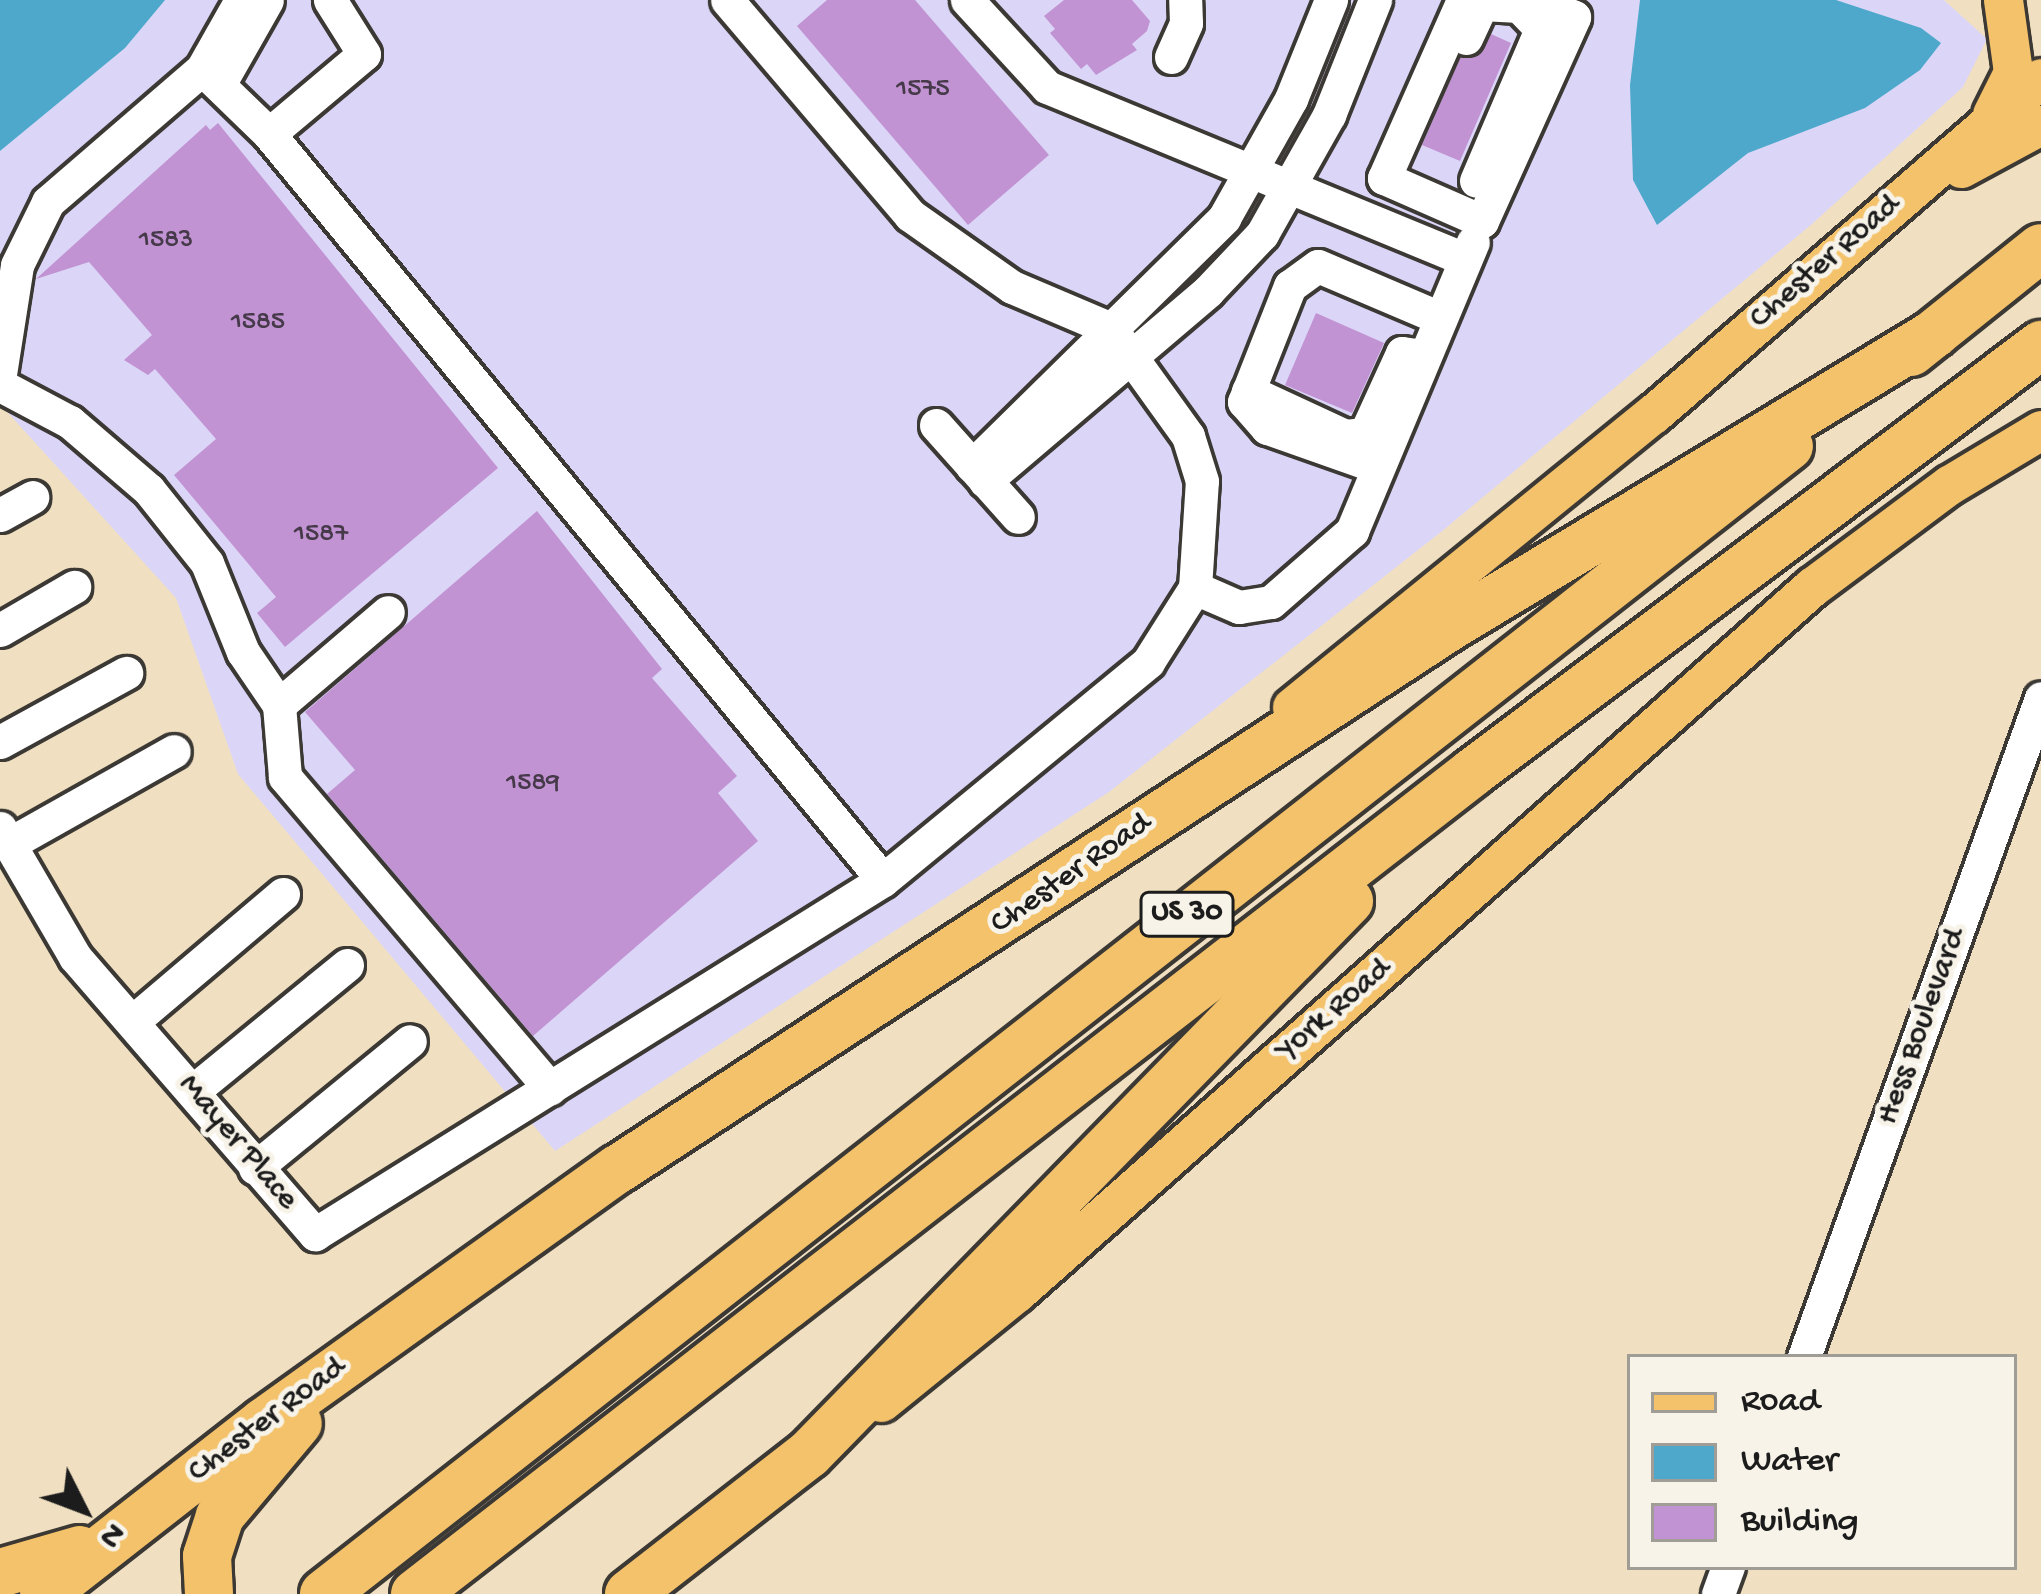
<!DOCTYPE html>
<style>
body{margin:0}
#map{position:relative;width:2041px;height:1594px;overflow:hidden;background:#f0e0c1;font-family:"Gochi Hand",sans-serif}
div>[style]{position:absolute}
.built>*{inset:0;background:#dbd6f7}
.water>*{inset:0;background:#4ea8cb}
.building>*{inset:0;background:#c293d3}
.roads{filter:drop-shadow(3px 0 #3c3935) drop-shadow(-3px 0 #3c3935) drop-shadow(0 3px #3c3935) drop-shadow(0 -3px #3c3935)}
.minor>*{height:33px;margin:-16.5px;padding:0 16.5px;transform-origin:16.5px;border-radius:16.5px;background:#fff}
.major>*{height:39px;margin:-19.5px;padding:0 19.5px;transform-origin:19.5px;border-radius:19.5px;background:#f4c26a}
.highway>*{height:48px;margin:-24px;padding:0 24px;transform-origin:24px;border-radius:24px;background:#f4c26a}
span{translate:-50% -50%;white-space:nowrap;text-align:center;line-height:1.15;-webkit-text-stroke:10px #f7f3e8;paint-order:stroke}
.number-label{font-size:27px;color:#463a4a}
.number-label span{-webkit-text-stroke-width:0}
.shield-label span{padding:3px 9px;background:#f7f3e8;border:3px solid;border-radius:9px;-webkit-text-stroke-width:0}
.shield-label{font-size:30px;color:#1c1c1c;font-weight:700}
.street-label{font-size:33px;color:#1c1c1c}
.legend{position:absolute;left:1627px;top:1354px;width:390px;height:216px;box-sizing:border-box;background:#f7f3e8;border:3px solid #9f9d96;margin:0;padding:15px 21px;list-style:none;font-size:36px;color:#1c1c1c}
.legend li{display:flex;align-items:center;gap:24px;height:60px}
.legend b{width:60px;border:3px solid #9f9d96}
.north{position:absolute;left:24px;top:1450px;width:120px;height:120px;-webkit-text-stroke:9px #f7f3e8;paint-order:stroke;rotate:132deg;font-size:33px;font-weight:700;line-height:48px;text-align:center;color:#1c1c1c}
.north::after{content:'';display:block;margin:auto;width:42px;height:54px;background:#1c1c1c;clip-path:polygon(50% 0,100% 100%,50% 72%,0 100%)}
</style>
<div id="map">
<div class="built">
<div style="clip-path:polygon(0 0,1944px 0,1987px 39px,1963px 87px,1812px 224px,1441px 532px,1109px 792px,555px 1151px,238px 774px,176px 598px,0 404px)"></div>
</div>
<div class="water">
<div style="clip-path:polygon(0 0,165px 0,125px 48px,0 151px)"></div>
<div style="clip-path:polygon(1640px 0,1836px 0,1921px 28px,1941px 43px,1920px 70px,1865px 108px,1748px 153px,1657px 225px,1633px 180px,1630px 85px)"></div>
</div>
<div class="building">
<div style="clip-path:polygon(827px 0,915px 0,1049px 155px,968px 225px,797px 26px)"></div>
<div style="clip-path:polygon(1064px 0,1132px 0,1150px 21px,1147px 31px,1132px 44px,1137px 50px,1096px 75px,1087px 64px,1081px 69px,1050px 33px,1055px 29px,1044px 16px)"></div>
<div style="clip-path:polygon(1491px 34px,1511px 43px,1460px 161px,1422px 145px,1460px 58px,1479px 54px)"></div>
<div style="clip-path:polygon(218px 123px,498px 468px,285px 647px,257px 613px,276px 597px,174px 475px,216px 439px,155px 369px,148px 375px,124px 360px,152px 335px,89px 262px,36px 279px,206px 125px,210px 130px)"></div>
<div style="clip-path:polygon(1316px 313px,1384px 343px,1352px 413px,1285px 385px)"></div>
<div style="clip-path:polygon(537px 511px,662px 669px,652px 678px,737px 776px,718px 793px,758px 841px,533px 1036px,327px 794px,355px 770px,305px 712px)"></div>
</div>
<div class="roads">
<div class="minor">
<div style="left:967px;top:0;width:118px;rotate:47.4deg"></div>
<div style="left:1047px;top:87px;width:452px;rotate:22.4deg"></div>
<div style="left:1463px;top:0;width:195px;rotate:113.9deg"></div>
<div style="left:1384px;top:178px;width:107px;rotate:23.7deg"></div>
<div style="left:1482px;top:221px;width:224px;rotate:-65.7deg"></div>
<div style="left:1574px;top:17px;width:40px;rotate:-155deg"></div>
<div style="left:1466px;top:38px;width:38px;rotate:-65deg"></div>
<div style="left:1482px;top:4px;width:37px;rotate:3deg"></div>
<div style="left:1519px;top:6px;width:32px;rotate:46deg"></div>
<div style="left:1541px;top:29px;width:165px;rotate:113.2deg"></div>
<div style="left:1171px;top:57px;width:37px;rotate:-66deg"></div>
<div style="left:1186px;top:23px;width:23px;rotate:-92deg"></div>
<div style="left:202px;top:69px;width:93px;rotate:44.1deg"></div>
<div style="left:269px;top:134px;width:966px;rotate:50.54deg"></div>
<div style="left:224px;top:76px;width:87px;rotate:-60.5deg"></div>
<div style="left:269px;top:134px;width:124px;rotate:-40.1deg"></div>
<div style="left:364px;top:54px;width:64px;rotate:-122.2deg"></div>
<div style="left:0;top:374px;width:110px;rotate:-81.1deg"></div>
<div style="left:17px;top:265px;width:70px;rotate:-63.8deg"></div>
<div style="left:48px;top:202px;width:203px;rotate:-40.8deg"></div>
<div style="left:202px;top:69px;width:79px;rotate:-60.5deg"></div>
<div style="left:0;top:385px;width:79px;rotate:27.9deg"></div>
<div style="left:70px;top:422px;width:104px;rotate:40.7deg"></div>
<div style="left:149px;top:490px;width:93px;rotate:51.5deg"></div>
<div style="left:207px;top:563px;width:96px;rotate:68deg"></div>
<div style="left:243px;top:652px;width:64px;rotate:55.8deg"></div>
<div style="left:279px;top:705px;width:143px;rotate:-40.5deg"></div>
<div style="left:1248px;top:391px;width:107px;rotate:24.9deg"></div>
<div style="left:1345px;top:436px;width:20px;rotate:-6deg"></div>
<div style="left:1365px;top:434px;width:89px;rotate:-65.4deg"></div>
<div style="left:1402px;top:353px;width:22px;rotate:8deg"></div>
<div style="left:936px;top:425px;width:123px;rotate:48.3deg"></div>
<div style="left:972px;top:466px;width:354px;rotate:-44.5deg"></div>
<div style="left:1224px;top:218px;width:137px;rotate:-60.6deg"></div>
<div style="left:1291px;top:99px;width:107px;rotate:-68deg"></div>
<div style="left:1378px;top:467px;width:118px;rotate:-160.6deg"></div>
<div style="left:1267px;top:428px;width:35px;rotate:-131deg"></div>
<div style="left:1244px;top:402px;width:125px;rotate:-68.4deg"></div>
<div style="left:1290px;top:286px;width:34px;rotate:-36deg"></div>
<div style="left:1318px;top:266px;width:133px;rotate:23.1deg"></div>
<div style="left:985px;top:481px;width:293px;rotate:-40.4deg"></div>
<div style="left:1208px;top:291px;width:79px;rotate:-46.5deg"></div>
<div style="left:1262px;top:234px;width:137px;rotate:-60.6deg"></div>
<div style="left:1329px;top:115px;width:124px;rotate:-68.2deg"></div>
<div style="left:0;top:515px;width:37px;rotate:-29deg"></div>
<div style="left:1195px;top:588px;width:48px;rotate:23.4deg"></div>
<div style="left:1239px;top:607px;width:32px;rotate:-9deg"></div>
<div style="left:1271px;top:602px;width:108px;rotate:-41.2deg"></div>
<div style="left:1352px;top:531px;width:313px;rotate:-67.3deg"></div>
<div style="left:0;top:630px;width:86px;rotate:-30.2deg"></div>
<div style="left:279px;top:705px;width:72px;rotate:85.2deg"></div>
<div style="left:285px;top:777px;width:409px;rotate:49.6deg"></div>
<div style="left:0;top:742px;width:144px;rotate:-28.7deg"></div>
<div style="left:0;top:828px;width:149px;rotate:59.8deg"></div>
<div style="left:75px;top:957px;width:367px;rotate:49.1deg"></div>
<div style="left:315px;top:1234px;width:669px;rotate:-31.93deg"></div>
<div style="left:883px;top:880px;width:343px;rotate:-39.4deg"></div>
<div style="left:1148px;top:662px;width:88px;rotate:-57.6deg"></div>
<div style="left:1195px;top:588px;width:107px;rotate:-86.3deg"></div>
<div style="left:1202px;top:481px;width:47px;rotate:-107.3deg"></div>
<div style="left:1188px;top:436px;width:132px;rotate:-125.7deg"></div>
<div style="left:1111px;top:329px;width:108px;rotate:-157deg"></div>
<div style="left:1012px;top:287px;width:125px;rotate:-144.8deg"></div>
<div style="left:910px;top:215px;width:282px;rotate:-130.4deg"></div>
<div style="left:9px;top:844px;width:189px;rotate:-29.4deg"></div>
<div style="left:132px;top:1022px;width:198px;rotate:-40.3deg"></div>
<div style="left:193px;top:1091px;width:199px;rotate:-39.3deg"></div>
<div style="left:255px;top:1168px;width:200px;rotate:-39.3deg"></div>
<div style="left:1804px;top:1357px;width:700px;rotate:-70.22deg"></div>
<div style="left:1718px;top:1594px;width:29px;rotate:-70deg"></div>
</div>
<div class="major">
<div style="left:1992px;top:114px;width:47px;rotate:-63.4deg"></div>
<div style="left:2013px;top:72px;width:73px;rotate:-97.9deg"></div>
<div style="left:1961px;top:168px;width:91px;rotate:-28.3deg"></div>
<div style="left:1292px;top:707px;width:465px;rotate:-39.1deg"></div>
<div style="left:1653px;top:414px;width:513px;rotate:-40.89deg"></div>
<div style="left:881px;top:1402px;width:175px;rotate:-39deg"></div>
<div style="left:1017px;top:1292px;width:1063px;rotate:-41.57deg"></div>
<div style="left:1812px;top:587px;width:171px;rotate:-36.7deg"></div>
<div style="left:1949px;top:485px;width:107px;rotate:-30.9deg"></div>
</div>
<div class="highway">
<div style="left:1911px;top:352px;width:166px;rotate:-38.7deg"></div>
<div style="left:0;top:1573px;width:83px;rotate:-16deg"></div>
<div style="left:44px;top:1594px;width:279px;rotate:-38deg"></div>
<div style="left:264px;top:1422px;width:435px;rotate:-35.6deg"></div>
<div style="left:618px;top:1169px;width:992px;rotate:-33.11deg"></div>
<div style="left:1449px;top:627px;width:567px;rotate:-31.14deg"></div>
<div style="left:209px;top:1594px;width:38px;rotate:-93deg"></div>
<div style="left:207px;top:1556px;width:42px;rotate:-72deg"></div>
<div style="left:220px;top:1516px;width:121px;rotate:-50deg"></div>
<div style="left:324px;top:1594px;width:1861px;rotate:-38.08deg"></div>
<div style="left:415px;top:1594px;width:1340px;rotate:-37.84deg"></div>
<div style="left:1473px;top:772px;width:711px;rotate:-36.93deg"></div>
<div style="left:629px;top:1594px;width:228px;rotate:-37.9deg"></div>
<div style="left:809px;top:1454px;width:773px;rotate:-45.68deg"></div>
</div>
</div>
<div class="number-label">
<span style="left:923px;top:91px">1575</span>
<span style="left:166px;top:242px">1583</span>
<span style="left:258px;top:324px">1585</span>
<span style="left:321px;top:536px">1587</span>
<span style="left:533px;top:785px">1589</span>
</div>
<div class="shield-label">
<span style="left:1187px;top:914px">US 30</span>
</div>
<div class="street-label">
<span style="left:1826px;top:263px;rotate:-41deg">Chester Road</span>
<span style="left:1072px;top:875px;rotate:-35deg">Chester Road</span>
<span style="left:1335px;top:1011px;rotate:-41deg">York Road</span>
<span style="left:1923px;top:1027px;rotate:-70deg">Hess Boulevard</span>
<span style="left:237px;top:1143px;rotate:50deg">Mayer Place</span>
<span style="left:268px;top:1421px;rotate:-37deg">Chester Road</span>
</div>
<ul class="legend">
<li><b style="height:15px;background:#f4c26a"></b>Road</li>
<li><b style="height:33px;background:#4ea8cb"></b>Water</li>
<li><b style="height:33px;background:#c293d3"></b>Building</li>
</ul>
<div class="north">N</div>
</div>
